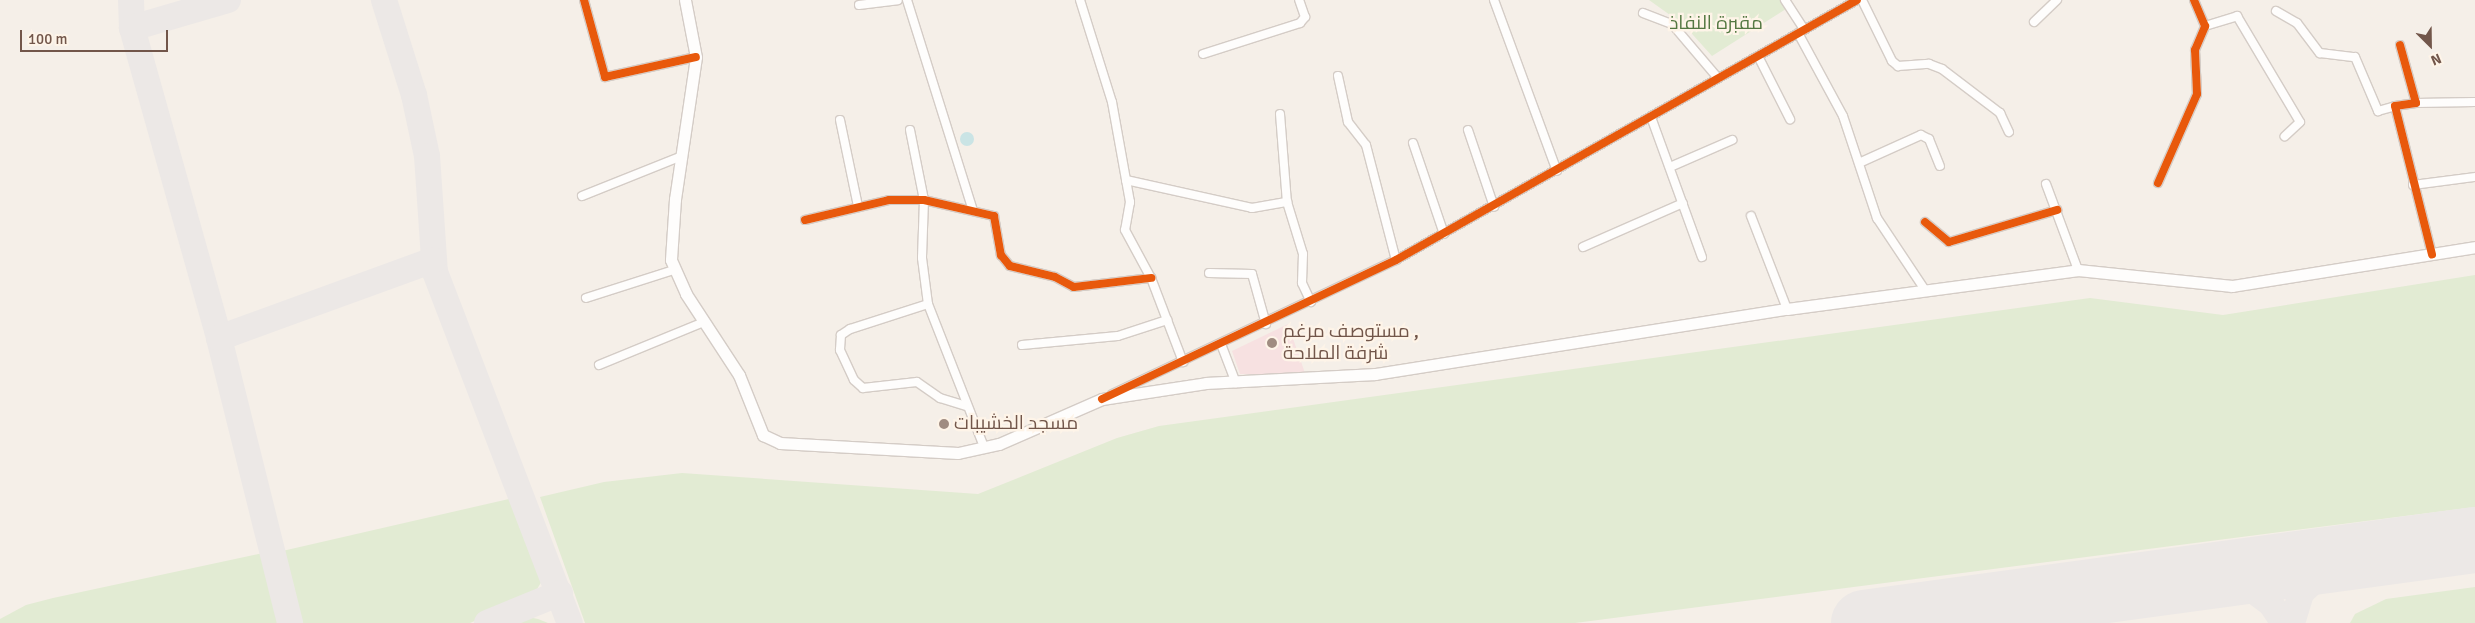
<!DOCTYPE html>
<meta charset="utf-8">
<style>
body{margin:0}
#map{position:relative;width:2475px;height:623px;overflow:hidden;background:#f5efe8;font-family:Signika,Cairo,sans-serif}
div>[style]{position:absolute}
.medical>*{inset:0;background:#f7e1e1}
.green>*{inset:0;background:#e2ebd3}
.water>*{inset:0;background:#cae4e5}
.round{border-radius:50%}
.taxiway>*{height:26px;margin:-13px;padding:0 13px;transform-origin:13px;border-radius:13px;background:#ece8e6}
.runway>*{height:66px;margin:-33px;padding:0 33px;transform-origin:33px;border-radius:33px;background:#ece8e6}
.roads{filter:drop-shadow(1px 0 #d4ccc6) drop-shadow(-1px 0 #d4ccc6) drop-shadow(0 1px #d4ccc6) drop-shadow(0 -1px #d4ccc6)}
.minor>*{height:8px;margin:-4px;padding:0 4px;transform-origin:4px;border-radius:4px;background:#fefdfc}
.secondary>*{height:11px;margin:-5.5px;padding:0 5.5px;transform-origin:5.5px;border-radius:5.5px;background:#fefdfc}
.cycleway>*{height:8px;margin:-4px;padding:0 4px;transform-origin:4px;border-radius:4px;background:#e8590c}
.dots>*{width:14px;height:14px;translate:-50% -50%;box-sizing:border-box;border:2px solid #fef4e8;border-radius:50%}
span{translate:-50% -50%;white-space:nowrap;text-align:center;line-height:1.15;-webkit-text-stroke:4.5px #fef4e8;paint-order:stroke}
.park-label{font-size:19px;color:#547842}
.poi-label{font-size:19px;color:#72564a}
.left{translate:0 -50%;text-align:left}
.north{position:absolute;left:2405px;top:20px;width:50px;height:50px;-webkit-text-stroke:4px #fef4e8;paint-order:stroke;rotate:157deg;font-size:14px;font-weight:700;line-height:20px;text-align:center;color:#72564a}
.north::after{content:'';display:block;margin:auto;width:18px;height:22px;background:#72564a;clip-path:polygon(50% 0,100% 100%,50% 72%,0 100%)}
.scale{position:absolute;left:20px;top:30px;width:148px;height:22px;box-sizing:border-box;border:2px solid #72564a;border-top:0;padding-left:6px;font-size:15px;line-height:18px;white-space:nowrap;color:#72564a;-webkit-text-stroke:4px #fef4e8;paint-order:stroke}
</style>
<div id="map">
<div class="medical">
<div style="clip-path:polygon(1288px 324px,1306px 376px,1240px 374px,1232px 351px)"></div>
</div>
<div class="green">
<div style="clip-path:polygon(1649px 0,1780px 0,1786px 9px,1712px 56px,1684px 25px)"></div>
<div style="clip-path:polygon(2475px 275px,2475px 507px,1575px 623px,585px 623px,540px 497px,604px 482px,682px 473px,978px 494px,1117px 438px,1159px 426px,2090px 298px,2223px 315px)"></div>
<div style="clip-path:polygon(513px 498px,542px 567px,543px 579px,533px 596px,470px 623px,298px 623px,278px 552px)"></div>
<div style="clip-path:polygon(263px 553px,278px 623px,0 623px,0 619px,26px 605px,53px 598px)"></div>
<div style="clip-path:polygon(2475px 587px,2475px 623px,2350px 623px,2355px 614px,2386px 599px)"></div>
<div style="clip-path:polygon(528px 617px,538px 619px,548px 623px,514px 623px)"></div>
</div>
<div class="water">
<div class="round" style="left:960px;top:132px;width:14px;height:14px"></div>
</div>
<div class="taxiway">
<div style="left:131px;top:0;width:28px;rotate:88deg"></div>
<div style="left:132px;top:28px;width:322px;rotate:74.3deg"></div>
<div style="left:219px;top:338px;width:294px;rotate:76deg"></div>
<div style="left:384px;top:0;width:100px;rotate:72.5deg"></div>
<div style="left:414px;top:95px;width:62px;rotate:78deg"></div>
<div style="left:427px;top:156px;width:116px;rotate:86.1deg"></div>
<div style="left:435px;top:272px;width:376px;rotate:69deg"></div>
<div style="left:132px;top:28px;width:100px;rotate:-16.3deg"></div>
<div style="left:219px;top:338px;width:228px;rotate:-20deg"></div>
<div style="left:2203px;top:577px;width:48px;rotate:13.2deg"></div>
<div style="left:2250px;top:588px;width:26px;rotate:37deg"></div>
<div style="left:2271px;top:604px;width:23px;rotate:56deg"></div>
<div style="left:487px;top:623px;width:79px;rotate:-22.3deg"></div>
<div style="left:2292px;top:623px;width:31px;rotate:-73deg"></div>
<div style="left:2301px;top:593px;width:52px;rotate:-42.6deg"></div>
</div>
<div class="runway">
<div style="left:1864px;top:623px;width:617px;rotate:-7.74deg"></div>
</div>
<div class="roads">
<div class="minor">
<div style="left:584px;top:0;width:80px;rotate:74.7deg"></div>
<div style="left:605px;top:77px;width:93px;rotate:-12.4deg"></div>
<div style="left:907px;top:0;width:220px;rotate:72.6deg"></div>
<div style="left:1080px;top:0;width:107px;rotate:72.6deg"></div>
<div style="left:1112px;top:102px;width:102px;rotate:79.8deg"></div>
<div style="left:1130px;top:202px;width:28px;rotate:100deg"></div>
<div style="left:1125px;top:230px;width:55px;rotate:61.6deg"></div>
<div style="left:1151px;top:278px;width:90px;rotate:69.1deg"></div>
<div style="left:1494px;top:0;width:182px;rotate:69.8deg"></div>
<div style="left:1785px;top:0;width:35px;rotate:57deg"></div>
<div style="left:1862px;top:0;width:68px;rotate:63.8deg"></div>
<div style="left:1892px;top:61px;width:8px;rotate:40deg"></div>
<div style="left:1898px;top:66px;width:31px;rotate:-4deg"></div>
<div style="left:1929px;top:64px;width:14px;rotate:21deg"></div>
<div style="left:1942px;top:69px;width:73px;rotate:37.2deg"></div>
<div style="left:2000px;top:113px;width:21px;rotate:65deg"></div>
<div style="left:859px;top:5px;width:39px;rotate:-7deg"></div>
<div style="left:2276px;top:11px;width:24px;rotate:30deg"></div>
<div style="left:2297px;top:23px;width:38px;rotate:53deg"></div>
<div style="left:2320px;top:53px;width:35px;rotate:7deg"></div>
<div style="left:2355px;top:57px;width:59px;rotate:66.9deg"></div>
<div style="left:2378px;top:111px;width:18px;rotate:-16deg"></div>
<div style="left:1643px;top:13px;width:31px;rotate:21deg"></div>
<div style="left:1672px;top:24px;width:71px;rotate:49.6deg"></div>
<div style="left:2034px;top:22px;width:32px;rotate:-44deg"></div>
<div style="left:2205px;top:26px;width:34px;rotate:-17deg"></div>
<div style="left:2237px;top:16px;width:123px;rotate:59.3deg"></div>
<div style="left:2300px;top:122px;width:21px;rotate:137deg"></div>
<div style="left:1798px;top:33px;width:94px;rotate:61.5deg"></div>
<div style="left:1843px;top:116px;width:108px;rotate:71.6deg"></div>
<div style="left:1877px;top:218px;width:87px;rotate:56.3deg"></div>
<div style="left:2400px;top:45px;width:60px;rotate:74.6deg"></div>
<div style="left:2416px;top:103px;width:21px;rotate:172deg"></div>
<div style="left:2395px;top:106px;width:153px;rotate:76deg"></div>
<div style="left:1203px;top:54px;width:102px;rotate:-17.7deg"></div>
<div style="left:1300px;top:23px;width:8px;rotate:-50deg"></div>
<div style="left:1305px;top:17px;width:18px;rotate:-109deg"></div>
<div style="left:1758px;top:56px;width:71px;rotate:63.1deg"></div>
<div style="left:1338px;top:76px;width:47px;rotate:77.7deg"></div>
<div style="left:1348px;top:122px;width:29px;rotate:52deg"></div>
<div style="left:1366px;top:145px;width:119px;rotate:75.4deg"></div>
<div style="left:2416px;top:103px;width:59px;rotate:-1deg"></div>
<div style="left:1280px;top:114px;width:88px;rotate:85.5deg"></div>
<div style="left:1287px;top:202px;width:54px;rotate:72.9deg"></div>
<div style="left:1303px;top:254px;width:29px;rotate:92deg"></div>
<div style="left:1302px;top:283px;width:21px;rotate:65deg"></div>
<div style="left:1651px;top:117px;width:149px;rotate:70deg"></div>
<div style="left:840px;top:120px;width:88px;rotate:78.2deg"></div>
<div style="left:910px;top:130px;width:71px;rotate:78.7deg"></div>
<div style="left:924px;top:200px;width:58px;rotate:92deg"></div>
<div style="left:922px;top:258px;width:46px;rotate:82.6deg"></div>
<div style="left:928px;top:304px;width:154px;rotate:68.6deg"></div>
<div style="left:1468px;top:130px;width:81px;rotate:71.3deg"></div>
<div style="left:1413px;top:143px;width:96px;rotate:71.2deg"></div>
<div style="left:1859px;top:163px;width:68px;rotate:-24.3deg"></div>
<div style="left:1921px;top:135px;width:9px;rotate:27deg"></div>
<div style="left:1929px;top:139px;width:29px;rotate:68deg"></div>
<div style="left:1670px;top:167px;width:68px;rotate:-23.5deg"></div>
<div style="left:1126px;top:180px;width:129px;rotate:12.5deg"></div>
<div style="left:1252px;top:208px;width:36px;rotate:-10deg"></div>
<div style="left:2158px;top:183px;width:97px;rotate:-66.3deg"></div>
<div style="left:2197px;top:94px;width:44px;rotate:-92.6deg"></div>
<div style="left:2195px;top:50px;width:26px;rotate:-67deg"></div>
<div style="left:2205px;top:26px;width:28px;rotate:-113deg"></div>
<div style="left:2046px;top:184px;width:92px;rotate:69.6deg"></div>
<div style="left:2413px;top:185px;width:63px;rotate:-7.4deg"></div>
<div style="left:582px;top:196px;width:108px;rotate:-21.8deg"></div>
<div style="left:1751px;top:216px;width:100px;rotate:68.8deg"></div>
<div style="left:805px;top:220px;width:86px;rotate:-13.4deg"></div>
<div style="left:889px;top:200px;width:35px"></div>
<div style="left:924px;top:200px;width:72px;rotate:12.9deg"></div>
<div style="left:994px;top:216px;width:40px;rotate:80deg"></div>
<div style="left:1001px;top:255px;width:14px;rotate:51deg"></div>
<div style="left:1010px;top:266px;width:46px;rotate:13.7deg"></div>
<div style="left:1055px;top:277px;width:21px;rotate:28deg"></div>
<div style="left:1074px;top:287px;width:78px;rotate:-6.7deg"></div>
<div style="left:1925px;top:222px;width:31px;rotate:40deg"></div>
<div style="left:1949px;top:242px;width:113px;rotate:-16.5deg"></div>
<div style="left:1583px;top:247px;width:109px;rotate:-23.7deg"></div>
<div style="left:1209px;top:273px;width:43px;rotate:1.3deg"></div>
<div style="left:1252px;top:274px;width:52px;rotate:74.4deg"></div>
<div style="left:586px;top:298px;width:92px;rotate:-17.7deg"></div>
<div style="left:928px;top:304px;width:82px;rotate:162.2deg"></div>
<div style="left:850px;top:329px;width:11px;rotate:146deg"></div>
<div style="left:841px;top:335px;width:15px;rotate:94deg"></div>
<div style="left:840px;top:350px;width:33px;rotate:65deg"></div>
<div style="left:854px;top:380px;width:12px;rotate:42deg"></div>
<div style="left:863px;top:388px;width:54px;rotate:-6.3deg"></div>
<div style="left:917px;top:382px;width:28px;rotate:35deg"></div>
<div style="left:940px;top:398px;width:27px;rotate:17deg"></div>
<div style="left:1221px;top:344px;width:42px;rotate:69deg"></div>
<div style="left:1022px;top:345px;width:96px;rotate:-5.4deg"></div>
<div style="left:1118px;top:336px;width:52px;rotate:-18.1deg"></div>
<div style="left:599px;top:365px;width:113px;rotate:-22.3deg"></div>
<div style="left:1112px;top:394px;width:314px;rotate:-25.3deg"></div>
<div style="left:1396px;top:260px;width:529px;rotate:-29.42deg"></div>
</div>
<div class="secondary">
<div style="left:685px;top:0;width:58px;rotate:79.1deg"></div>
<div style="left:696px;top:57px;width:144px;rotate:98.4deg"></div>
<div style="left:675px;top:199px;width:61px;rotate:93.8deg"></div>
<div style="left:671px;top:260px;width:37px;rotate:66deg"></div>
<div style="left:686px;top:294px;width:97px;rotate:56.8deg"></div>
<div style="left:739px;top:375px;width:65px;rotate:68.2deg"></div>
<div style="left:763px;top:435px;width:19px;rotate:25deg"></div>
<div style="left:780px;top:443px;width:178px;rotate:3.2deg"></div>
<div style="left:958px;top:453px;width:42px;rotate:-12.4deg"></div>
<div style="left:999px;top:444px;width:112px;rotate:-23.6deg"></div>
<div style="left:1102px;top:399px;width:105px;rotate:-8.7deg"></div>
<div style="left:1206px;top:383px;width:169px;rotate:-3deg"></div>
<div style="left:1375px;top:374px;width:417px;rotate:-9deg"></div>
<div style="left:1787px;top:309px;width:294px;rotate:-7.6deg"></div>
<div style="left:2078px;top:270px;width:155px;rotate:5.9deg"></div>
<div style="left:2232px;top:286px;width:246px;rotate:-9.1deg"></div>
</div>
</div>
<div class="cycleway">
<div style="left:584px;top:0;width:80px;rotate:74.7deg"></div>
<div style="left:605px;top:77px;width:93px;rotate:-12.4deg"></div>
<div style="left:2400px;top:45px;width:60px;rotate:74.6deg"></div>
<div style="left:2416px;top:103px;width:21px;rotate:172deg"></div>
<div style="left:2395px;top:106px;width:153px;rotate:76deg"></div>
<div style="left:2158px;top:183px;width:97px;rotate:-66.3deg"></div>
<div style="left:2197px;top:94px;width:44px;rotate:-92.6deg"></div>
<div style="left:2195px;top:50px;width:26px;rotate:-67deg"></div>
<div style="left:2205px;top:26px;width:28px;rotate:-113deg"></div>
<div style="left:805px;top:220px;width:86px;rotate:-13.4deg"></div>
<div style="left:889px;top:200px;width:35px"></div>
<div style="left:924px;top:200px;width:72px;rotate:12.9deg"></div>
<div style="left:994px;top:216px;width:40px;rotate:80deg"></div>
<div style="left:1001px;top:255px;width:14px;rotate:51deg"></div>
<div style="left:1010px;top:266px;width:46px;rotate:13.7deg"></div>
<div style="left:1055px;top:277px;width:21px;rotate:28deg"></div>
<div style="left:1074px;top:287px;width:78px;rotate:-6.7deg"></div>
<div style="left:1925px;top:222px;width:31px;rotate:40deg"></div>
<div style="left:1949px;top:242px;width:113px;rotate:-16.5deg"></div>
<div style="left:1102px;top:399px;width:325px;rotate:-25.3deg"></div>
<div style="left:1396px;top:260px;width:529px;rotate:-29.42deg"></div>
</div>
<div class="dots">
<div style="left:1272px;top:343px;background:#a08c81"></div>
<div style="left:944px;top:424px;background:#a08c81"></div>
</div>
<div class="park-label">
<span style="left:1716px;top:24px">مقبرة النفاذ</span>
</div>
<div class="poi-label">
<span class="left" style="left:1283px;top:343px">مستوصف مرغم ,<br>شرفة الملاحة</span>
<span class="left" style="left:954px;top:424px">مسجد الخشيبات</span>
</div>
<div class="north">N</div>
<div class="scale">100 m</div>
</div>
